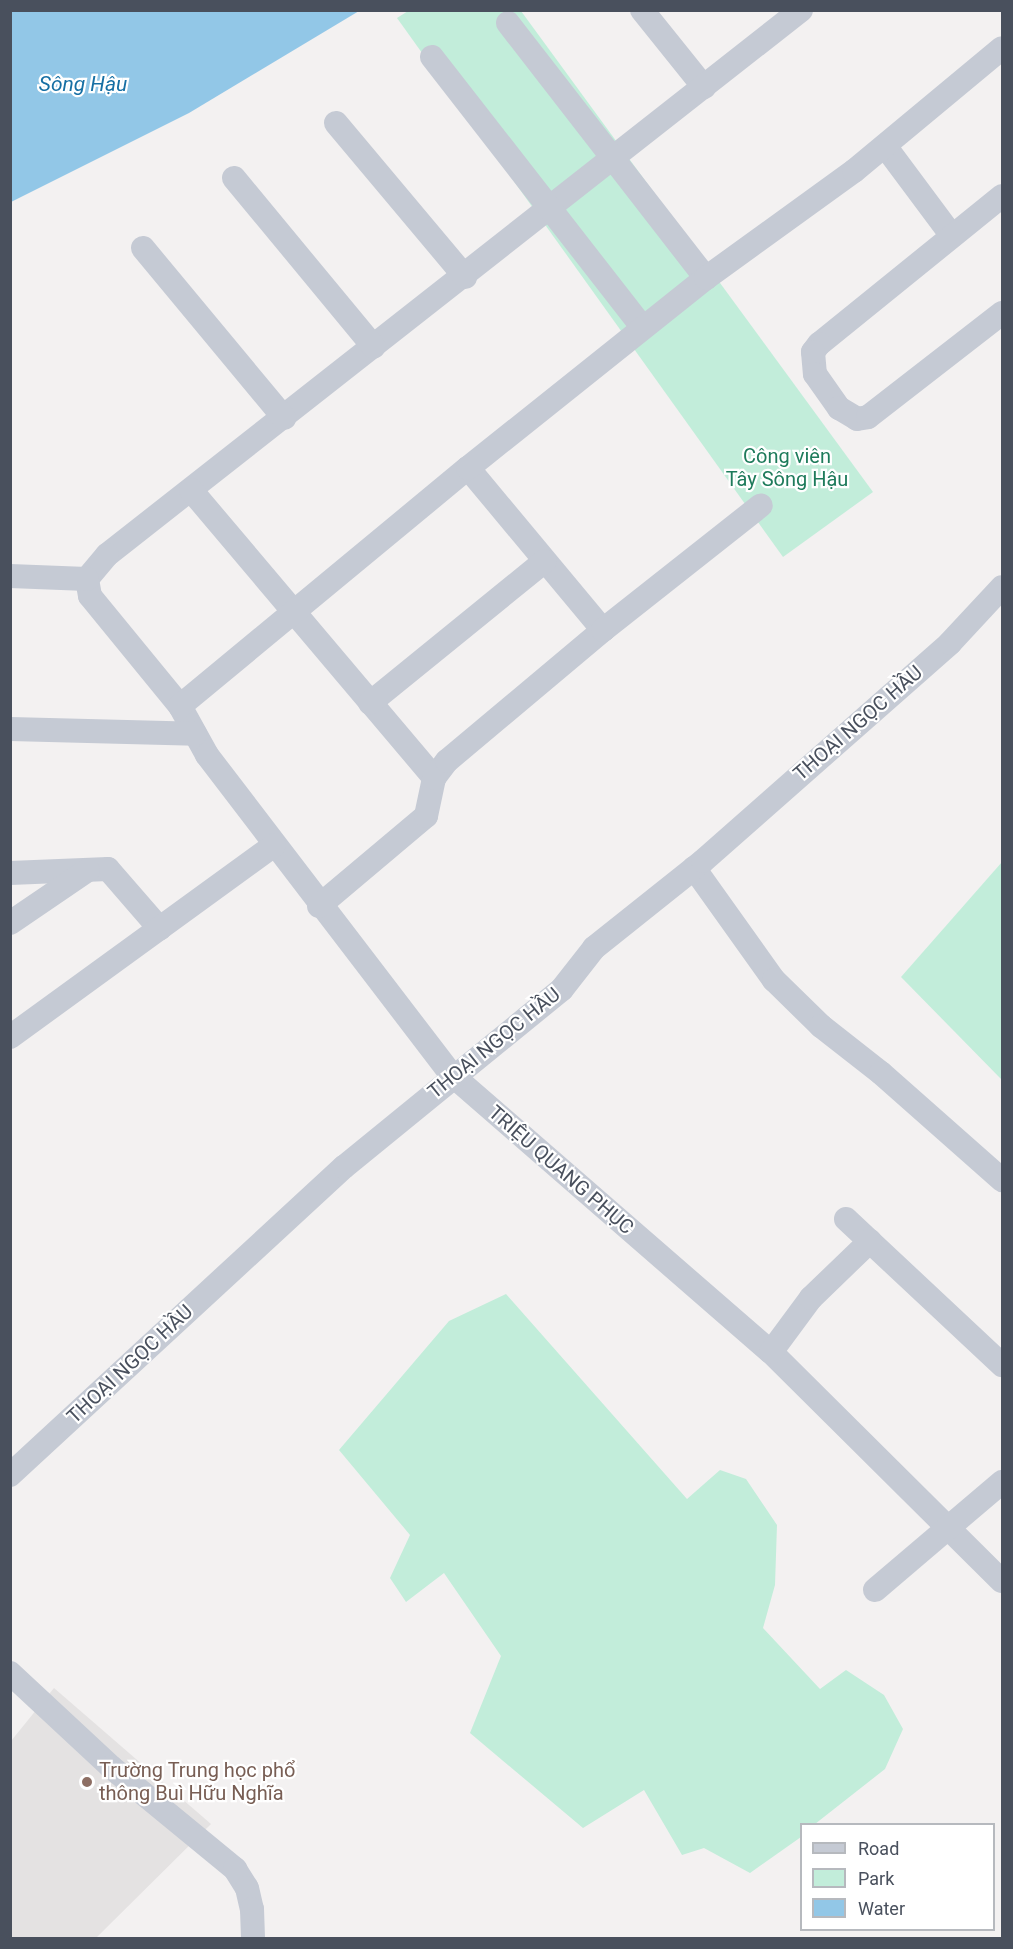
<!DOCTYPE html>
<meta charset="utf-8">
<style>
body{margin:0}
#map{position:relative;width:1013px;height:1949px;overflow:hidden;background:#f3f1f1;font-family:Roboto,sans-serif}
div>[style]{position:absolute}
.education>*{inset:0;background:#e4e2e2}
.green>*{inset:0;background:#c2edda}
.water>*{inset:0;background:#92c7e7}
.minor>*{height:24px;margin:-12px;padding:0 12px;transform-origin:12px;border-radius:12px;background:#c5cad4}
.dots>*{width:16px;height:16px;translate:-50% -50%;box-sizing:border-box;border:3px solid #fff;border-radius:50%}
span{translate:-50% -50%;white-space:nowrap;text-align:center;line-height:1.15;-webkit-text-stroke:4.5px #fff;paint-order:stroke}
.park-label{font-size:20px;color:#1e7b5b}
.street-label{font-size:20px;color:#49505d}
.education-label{font-size:20px;color:#785e54}
.left{translate:0 -50%;text-align:left}
.water-label{font-size:21px;color:#166fa4;font-style:italic}
.frame{position:absolute;inset:0;border:12px solid #49505d;pointer-events:none}
.legend{position:absolute;left:800px;top:1823px;width:195px;height:108px;box-sizing:border-box;background:#fff;border:2px solid #b6b9be;margin:0;padding:8px 10px;list-style:none;font-size:18px;color:#49505d}
.legend li{display:flex;align-items:center;gap:12px;height:30px}
.legend b{width:30px;border:2px solid #b6b9be}
</style>
<div id="map">
<div class="education">
<div style="clip-path:polygon(54px 1688px,211px 1824px,96px 1938px,11px 1938px,11px 1741px)"></div>
</div>
<div class="green">
<div style="clip-path:polygon(408px 11px,521px 11px,873px 492px,783px 557px,397px 18px)"></div>
<div style="clip-path:polygon(1002px 862px,1002px 1080px,901px 977px)"></div>
<div style="clip-path:polygon(506px 1294px,687px 1499px,720px 1470px,746px 1479px,777px 1525px,775px 1585px,763px 1628px,820px 1689px,846px 1670px,884px 1695px,903px 1729px,885px 1769px,815px 1824px,802px 1824px,801px 1837px,750px 1873px,704px 1848px,682px 1855px,644px 1790px,583px 1828px,470px 1733px,501px 1656px,444px 1573px,406px 1602px,390px 1578px,410px 1535px,339px 1450px,449px 1321px)"></div>
</div>
<div class="water">
<div style="clip-path:polygon(11px 10px,359px 10px,359px 11px,189px 113px,11px 202px)"></div>
</div>
<div class="minor">
<div style="left:642px;top:10px;width:99px;rotate:51.2deg"></div>
<div style="left:801px;top:10px;width:882px;rotate:141.86deg"></div>
<div style="left:107px;top:555px;width:31px;rotate:130deg"></div>
<div style="left:87px;top:579px;width:17px;rotate:80deg"></div>
<div style="left:90px;top:596px;width:142px;rotate:50.7deg"></div>
<div style="left:180px;top:706px;width:56px;rotate:61.1deg"></div>
<div style="left:207px;top:755px;width:403px;rotate:52.6deg"></div>
<div style="left:452px;top:1075px;width:422px;rotate:41deg"></div>
<div style="left:771px;top:1352px;width:325px;rotate:44.8deg"></div>
<div style="left:508px;top:23px;width:323px;rotate:52.2deg"></div>
<div style="left:432px;top:57px;width:343px;rotate:52.1deg"></div>
<div style="left:336px;top:123px;width:201px;rotate:50deg"></div>
<div style="left:885px;top:146px;width:112px;rotate:53.3deg"></div>
<div style="left:234px;top:178px;width:219px;rotate:50.4deg"></div>
<div style="left:1002px;top:196px;width:235px;rotate:141deg"></div>
<div style="left:819px;top:344px;width:10px;rotate:127deg"></div>
<div style="left:813px;top:352px;width:22px;rotate:85deg"></div>
<div style="left:815px;top:374px;width:42px;rotate:54.8deg"></div>
<div style="left:839px;top:408px;width:21px;rotate:31deg"></div>
<div style="left:857px;top:419px;width:11px;rotate:-10deg"></div>
<div style="left:868px;top:417px;width:170px;rotate:-37.8deg"></div>
<div style="left:143px;top:248px;width:221px;rotate:50.3deg"></div>
<div style="left:468px;top:468px;width:211px;rotate:50.2deg"></div>
<div style="left:191px;top:490px;width:377px;rotate:49.8deg"></div>
<div style="left:10px;top:576px;width:77px;rotate:2.2deg"></div>
<div style="left:370px;top:703px;width:225px;rotate:-39.1deg"></div>
<div style="left:180px;top:706px;width:374px;rotate:-39.6deg"></div>
<div style="left:468px;top:468px;width:305px;rotate:-38.6deg"></div>
<div style="left:706px;top:278px;width:183px;rotate:-35.9deg"></div>
<div style="left:854px;top:171px;width:192px;rotate:-39.7deg"></div>
<div style="left:10px;top:729px;width:185px;rotate:1.5deg"></div>
<div style="left:694px;top:868px;width:138px;rotate:54.5deg"></div>
<div style="left:774px;top:980px;width:66px;rotate:44.4deg"></div>
<div style="left:821px;top:1026px;width:76px;rotate:38.1deg"></div>
<div style="left:881px;top:1073px;width:162px;rotate:41.5deg"></div>
<div style="left:10px;top:873px;width:98px;rotate:-2.3deg"></div>
<div style="left:108px;top:869px;width:79px;rotate:49.1deg"></div>
<div style="left:319px;top:906px;width:140px;rotate:-40.1deg"></div>
<div style="left:426px;top:816px;width:39px;rotate:-78deg"></div>
<div style="left:434px;top:778px;width:21px;rotate:-53deg"></div>
<div style="left:447px;top:761px;width:204px;rotate:-40deg"></div>
<div style="left:603px;top:630px;width:201px;rotate:-38.3deg"></div>
<div style="left:10px;top:923px;width:94px;rotate:-34.2deg"></div>
<div style="left:10px;top:1037px;width:326px;rotate:-36deg"></div>
<div style="left:846px;top:1219px;width:214px;rotate:43.1deg"></div>
<div style="left:771px;top:1352px;width:67px;rotate:-53.5deg"></div>
<div style="left:811px;top:1298px;width:82px;rotate:-44deg"></div>
<div style="left:10px;top:1475px;width:454px;rotate:-42.7deg"></div>
<div style="left:344px;top:1167px;width:281px;rotate:-39.2deg"></div>
<div style="left:562px;top:989px;width:52px;rotate:-52deg"></div>
<div style="left:594px;top:948px;width:139px;rotate:-38.6deg"></div>
<div style="left:703px;top:861px;width:329px;rotate:-41.4deg"></div>
<div style="left:950px;top:643px;width:76px;rotate:-47.1deg"></div>
<div style="left:875px;top:1590px;width:167px;rotate:-40.4deg"></div>
<div style="left:10px;top:1673px;width:138px;rotate:42.9deg"></div>
<div style="left:111px;top:1767px;width:161px;rotate:39.4deg"></div>
<div style="left:235px;top:1869px;width:22px;rotate:58deg"></div>
<div style="left:247px;top:1888px;width:22px;rotate:77deg"></div>
<div style="left:252px;top:1909px;width:29px;rotate:88deg"></div>
</div>
<div class="dots">
<div style="left:87px;top:1782px;background:#8d6e63"></div>
</div>
<div class="park-label">
<span style="left:787px;top:468px">Công viên<br>Tây Sông Hậu</span>
</div>
<div class="street-label">
<span style="left:858px;top:723px;rotate:-41deg">THOẠI NGỌC HẦU</span>
<span style="left:494px;top:1043px;rotate:-39deg">THOẠI NGỌC HẦU</span>
<span style="left:561px;top:1170px;rotate:41deg">TRIỆU QUANG PHỤC</span>
<span style="left:130px;top:1364px;rotate:-43deg">THOẠI NGỌC HẦU</span>
</div>
<div class="education-label">
<span class="left" style="left:99px;top:1782px">Trường Trung học phổ<br>thông Buì Hữu Nghĩa</span>
</div>
<div class="water-label">
<span style="left:83px;top:84px">Sông Hậu</span>
</div>
<div class="frame"></div>
<ul class="legend">
<li><b style="height:8px;background:#c5cad4"></b>Road</li>
<li><b style="height:16px;background:#c2edda"></b>Park</li>
<li><b style="height:16px;background:#92c7e7"></b>Water</li>
</ul>
</div>
